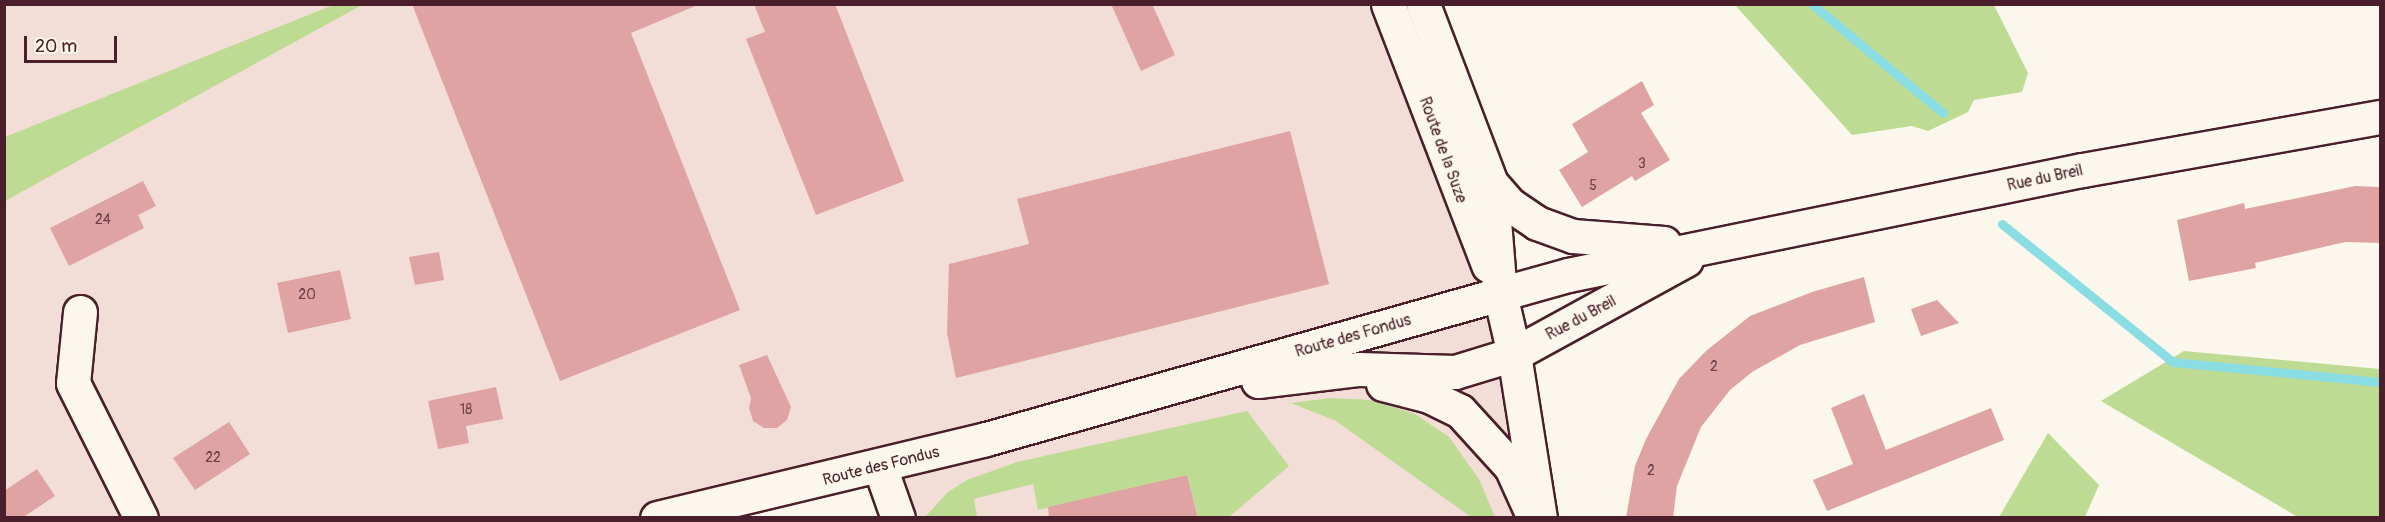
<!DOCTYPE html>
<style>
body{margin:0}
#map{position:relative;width:2385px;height:522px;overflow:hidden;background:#fbf7ec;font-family:Pangolin,sans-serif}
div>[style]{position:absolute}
.built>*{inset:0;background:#f2ded6}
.green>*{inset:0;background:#bedb93}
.stream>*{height:9px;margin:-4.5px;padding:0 4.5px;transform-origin:4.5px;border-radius:4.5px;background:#8bdde4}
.building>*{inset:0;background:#dea3a2}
.roads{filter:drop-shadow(2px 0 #4a1f2b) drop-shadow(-2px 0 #4a1f2b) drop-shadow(0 2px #4a1f2b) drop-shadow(0 -2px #4a1f2b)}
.minor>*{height:33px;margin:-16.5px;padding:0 16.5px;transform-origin:16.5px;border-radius:16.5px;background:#fbf7ec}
.tertiary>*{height:33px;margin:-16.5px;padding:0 16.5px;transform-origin:16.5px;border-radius:16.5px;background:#fbf7ec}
.secondary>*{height:33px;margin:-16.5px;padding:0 16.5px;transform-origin:16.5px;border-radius:16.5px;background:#fbf7ec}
span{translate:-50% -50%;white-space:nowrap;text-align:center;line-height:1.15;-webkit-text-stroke:4.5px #fbf7ec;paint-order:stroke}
.number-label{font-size:14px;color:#6f4049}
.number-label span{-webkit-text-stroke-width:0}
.street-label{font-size:16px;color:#4a1f2b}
.frame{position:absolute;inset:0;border:6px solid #4a1f2b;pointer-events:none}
.scale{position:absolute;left:24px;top:36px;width:93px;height:27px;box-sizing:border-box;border:3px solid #4a1f2b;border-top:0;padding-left:8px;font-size:18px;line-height:21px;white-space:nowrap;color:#4a1f2b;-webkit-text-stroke:4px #fbf7ec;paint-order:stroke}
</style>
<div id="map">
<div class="built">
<div style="clip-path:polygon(4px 5px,1387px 5px,1500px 294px,1540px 517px,898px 517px,880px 467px,709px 517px,5px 517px)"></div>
</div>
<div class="green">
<div style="clip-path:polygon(333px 5px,362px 5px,5px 201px,5px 137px)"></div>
<div style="clip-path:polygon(1735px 5px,1994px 5px,2028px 73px,2022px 92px,1974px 100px,1968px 112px,1928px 131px,1912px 126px,1852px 135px)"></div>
<div style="clip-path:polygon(2184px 351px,2380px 369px,2380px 517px,2298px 517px,2101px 401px)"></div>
<div style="clip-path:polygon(1331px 398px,1371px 400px,1415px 414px,1449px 437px,1479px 479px,1495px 517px,1471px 517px,1336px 421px,1291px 403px)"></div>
<div style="clip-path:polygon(1247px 411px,1289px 466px,1229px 517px,1198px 517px,1187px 475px,1038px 510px,1033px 484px,974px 499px,977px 517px,925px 517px,948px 492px,967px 480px,1017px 462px)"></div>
<div style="clip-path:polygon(2048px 433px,2099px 485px,2085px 517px,1999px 517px)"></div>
</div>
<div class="stream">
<div style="left:1812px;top:4px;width:170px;rotate:39.8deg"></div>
<div style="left:2002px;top:224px;width:220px;rotate:38.9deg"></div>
<div style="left:2173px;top:362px;width:208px;rotate:5.5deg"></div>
</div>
<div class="building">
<div style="clip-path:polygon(412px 4px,700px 4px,631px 33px,740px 310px,560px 381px)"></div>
<div style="clip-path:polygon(754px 4px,835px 4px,904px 181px,816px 215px,746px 39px,765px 32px)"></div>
<div style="clip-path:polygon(1111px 4px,1152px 4px,1175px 55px,1141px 71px)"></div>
<div style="clip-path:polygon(1642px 81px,1654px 105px,1641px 113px,1670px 160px,1635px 181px,1632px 176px,1582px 207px,1559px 170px,1588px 152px,1572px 124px)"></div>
<div style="clip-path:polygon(1290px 131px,1329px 284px,956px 378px,947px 333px,949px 264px,1029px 244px,1017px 199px)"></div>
<div style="clip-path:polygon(143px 181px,156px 206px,138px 215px,144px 228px,69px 266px,50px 228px)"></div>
<div style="clip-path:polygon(2355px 186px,2380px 187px,2380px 243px,2345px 242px,2255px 263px,2256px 268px,2189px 281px,2177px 220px,2244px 203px,2245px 209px)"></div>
<div style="clip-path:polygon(439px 252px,444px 280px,415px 285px,409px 257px)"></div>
<div style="clip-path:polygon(340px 270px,351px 319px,288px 333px,277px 283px)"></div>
<div style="clip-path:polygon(1864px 277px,1875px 322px,1800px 345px,1752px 372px,1730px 390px,1701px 427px,1677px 486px,1673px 518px,1626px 518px,1635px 466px,1646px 439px,1679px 379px,1706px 351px,1750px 316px,1812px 292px)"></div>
<div style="clip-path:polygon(1937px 300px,1959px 323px,1921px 336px,1911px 309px)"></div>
<div style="clip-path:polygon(767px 355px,791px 407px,787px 420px,777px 428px,764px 428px,753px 421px,749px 408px,751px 398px,739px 365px)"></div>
<div style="clip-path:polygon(496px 387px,503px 419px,466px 426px,469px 443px,438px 449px,428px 401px)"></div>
<div style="clip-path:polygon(1864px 394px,1886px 450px,1991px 408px,2004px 440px,1827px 511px,1813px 480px,1853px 464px,1831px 408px)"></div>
<div style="clip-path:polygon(229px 422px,250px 454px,195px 490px,173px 458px)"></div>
<div style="clip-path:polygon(37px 469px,55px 496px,22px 518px,4px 518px,4px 491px)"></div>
<div style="clip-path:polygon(1187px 475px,1198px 518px,1049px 518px,1048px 507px)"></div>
</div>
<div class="roads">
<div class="minor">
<div style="left:1491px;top:183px;width:28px;rotate:49deg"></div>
<div style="left:1509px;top:204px;width:34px;rotate:34deg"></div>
<div style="left:1537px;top:223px;width:38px;rotate:20deg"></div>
<div style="left:1573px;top:236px;width:91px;rotate:4.4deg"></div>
<div style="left:1500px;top:294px;width:71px;rotate:-15.6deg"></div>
<div style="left:1568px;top:275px;width:525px;rotate:-11.55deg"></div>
<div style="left:2082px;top:170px;width:303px;rotate:-10.1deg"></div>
<div style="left:80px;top:312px;width:71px;rotate:95.6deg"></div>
<div style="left:73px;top:383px;width:151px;rotate:63.3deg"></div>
<div style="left:1514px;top:354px;width:196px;rotate:-28.7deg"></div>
<div style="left:880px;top:467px;width:54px;rotate:70.6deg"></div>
</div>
<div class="tertiary">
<div style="left:1258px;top:381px;width:102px;rotate:-6.8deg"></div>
<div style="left:1359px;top:369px;width:96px;rotate:1.8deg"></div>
<div style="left:1455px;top:372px;width:62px;rotate:-17deg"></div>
<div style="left:1383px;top:384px;width:48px;rotate:14.6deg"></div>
<div style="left:1429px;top:396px;width:34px;rotate:26deg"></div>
<div style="left:1460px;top:411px;width:76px;rotate:47.7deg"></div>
<div style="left:1511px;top:467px;width:56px;rotate:65.7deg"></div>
<div style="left:657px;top:518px;width:338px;rotate:-13.5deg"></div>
<div style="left:986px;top:439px;width:534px;rotate:-15.75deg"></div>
</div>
<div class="secondary">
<div style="left:1388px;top:4px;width:280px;rotate:69deg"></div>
<div style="left:1423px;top:4px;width:191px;rotate:69.2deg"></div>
<div style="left:1491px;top:183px;width:111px;rotate:85.4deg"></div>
<div style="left:1500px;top:294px;width:62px;rotate:76.9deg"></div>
<div style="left:1514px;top:354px;width:166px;rotate:81deg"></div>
</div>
</div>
<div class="number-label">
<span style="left:1642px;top:164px">3</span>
<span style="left:1593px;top:186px">5</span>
<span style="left:103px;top:220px">24</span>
<span style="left:307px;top:295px">20</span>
<span style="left:1714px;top:367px">2</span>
<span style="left:466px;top:410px">18</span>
<span style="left:213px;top:458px">22</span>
<span style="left:1651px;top:471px">2</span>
</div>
<div class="street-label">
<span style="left:1443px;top:150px;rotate:70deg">Route de la Suze</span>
<span style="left:2045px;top:178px;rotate:-12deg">Rue du Breil</span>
<span style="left:1581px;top:318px;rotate:-28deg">Rue du Breil</span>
<span style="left:1353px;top:336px;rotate:-16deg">Route des Fondus</span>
<span style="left:881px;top:466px;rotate:-14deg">Route des Fondus</span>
</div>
<div class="frame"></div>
<div class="scale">20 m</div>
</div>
